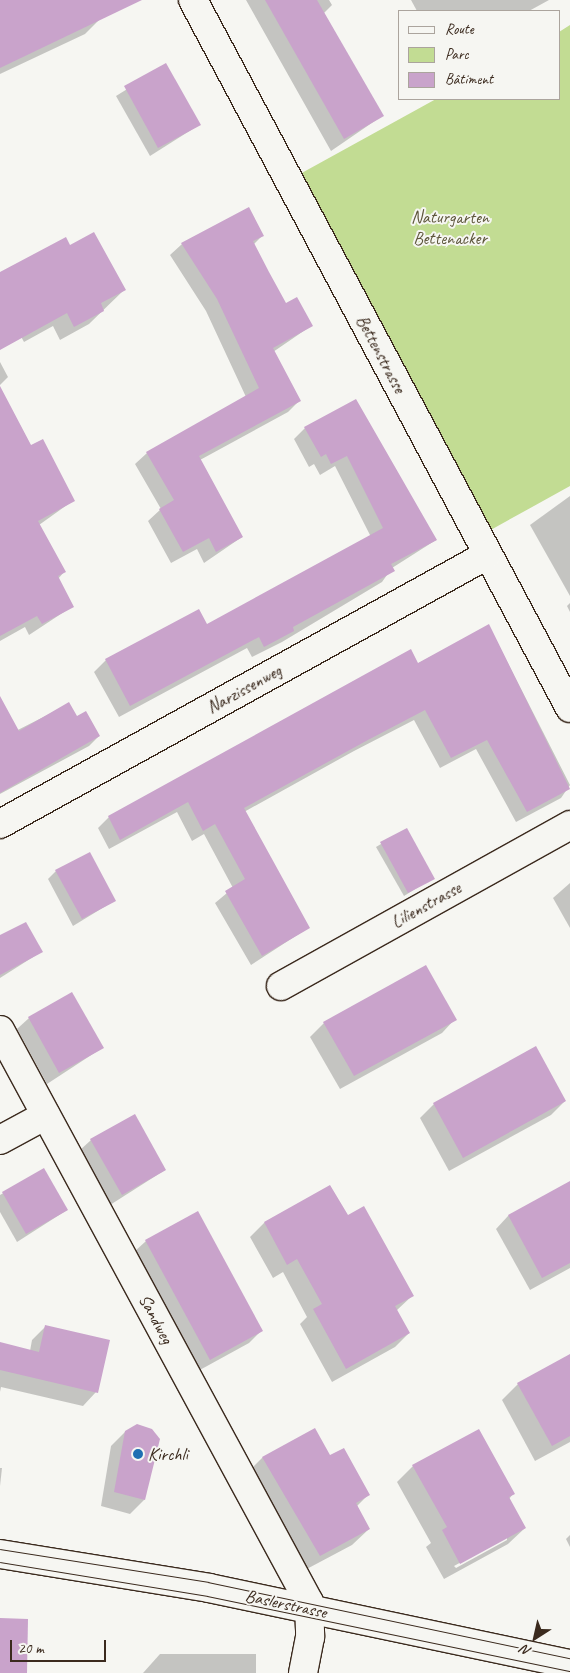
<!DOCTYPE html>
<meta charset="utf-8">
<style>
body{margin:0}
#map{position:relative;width:570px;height:1673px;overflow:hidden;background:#f6f6f2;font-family:Caveat,sans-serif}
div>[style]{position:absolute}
.green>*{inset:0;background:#c2dc93}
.shadow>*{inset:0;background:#0003}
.building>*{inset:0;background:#c9a3cb}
.roads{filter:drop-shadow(1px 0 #3b2a1e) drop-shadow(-1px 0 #3b2a1e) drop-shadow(0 1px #3b2a1e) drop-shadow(0 -1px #3b2a1e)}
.minor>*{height:28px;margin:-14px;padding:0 14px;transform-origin:14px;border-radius:14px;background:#f6f6f2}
.major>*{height:28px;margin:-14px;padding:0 14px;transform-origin:14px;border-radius:14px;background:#f6f6f2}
.tram>*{height:1px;margin:-0.5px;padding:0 0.5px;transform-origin:0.5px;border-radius:0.5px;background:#3b2a1e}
.dots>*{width:14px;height:14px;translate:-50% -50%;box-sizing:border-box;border:2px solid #f6f6f2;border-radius:50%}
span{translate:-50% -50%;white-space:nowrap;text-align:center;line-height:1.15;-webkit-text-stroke:4px #f6f6f2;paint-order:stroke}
.park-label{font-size:18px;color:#5d563b}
.street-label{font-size:18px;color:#3b2a1e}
.poi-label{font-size:18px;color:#3b2a1e}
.left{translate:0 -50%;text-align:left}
.legend{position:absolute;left:398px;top:10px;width:162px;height:90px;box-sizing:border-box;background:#f6f6f2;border:1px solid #aba49d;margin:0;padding:6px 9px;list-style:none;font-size:15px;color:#3b2a1e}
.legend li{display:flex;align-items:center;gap:10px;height:25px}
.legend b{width:25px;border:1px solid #aba49d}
.north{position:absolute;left:510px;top:1613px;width:50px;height:50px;-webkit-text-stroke:4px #f6f6f2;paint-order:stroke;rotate:215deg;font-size:14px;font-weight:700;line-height:20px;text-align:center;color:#3b2a1e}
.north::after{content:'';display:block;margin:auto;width:18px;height:22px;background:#3b2a1e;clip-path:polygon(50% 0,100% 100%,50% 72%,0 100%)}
.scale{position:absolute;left:10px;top:1640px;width:96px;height:22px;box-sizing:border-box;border:2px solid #3b2a1e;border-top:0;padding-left:6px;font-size:15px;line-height:18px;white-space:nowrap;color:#3b2a1e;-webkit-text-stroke:4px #f6f6f2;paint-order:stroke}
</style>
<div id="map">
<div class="green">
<div style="clip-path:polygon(570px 25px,570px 486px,478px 537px,289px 180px,436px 99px,559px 99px,559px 32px)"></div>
</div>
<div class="shadow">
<div style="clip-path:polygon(0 0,101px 0,99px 20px,85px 34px,0 74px)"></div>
<div style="clip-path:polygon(246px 0,329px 0,332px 5px,324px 13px,382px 116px,331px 151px)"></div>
<div style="clip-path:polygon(411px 0,549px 0,529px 11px,417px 11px)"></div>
<div style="clip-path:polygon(166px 65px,199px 125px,150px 156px,116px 96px)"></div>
<div style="clip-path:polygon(263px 235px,253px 245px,285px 305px,311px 326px,273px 352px,300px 400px,288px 412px,200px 460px,242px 537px,204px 563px,197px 549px,171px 563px,148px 521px,161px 509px,135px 464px,147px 453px,246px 397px,206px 311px,170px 255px,182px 244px)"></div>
<div style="clip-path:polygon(0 276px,124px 290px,89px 324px,60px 340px,53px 326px,24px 342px,0 298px)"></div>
<div style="clip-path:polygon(0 362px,8px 377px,0 385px)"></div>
<div style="clip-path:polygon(0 388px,31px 446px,74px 500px,39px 525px,64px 572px,58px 579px,73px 606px,29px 635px,25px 627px,0 641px)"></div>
<div style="clip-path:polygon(356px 401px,436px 540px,392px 568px,382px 582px,282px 642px,252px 657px,247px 648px,119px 717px,94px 672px,106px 660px,198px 611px,206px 626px,371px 537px,335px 466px,320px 475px,314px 464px,309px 467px,294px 439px,305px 428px)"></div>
<div style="clip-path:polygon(570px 496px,570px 596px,530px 525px)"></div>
<div style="clip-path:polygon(570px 603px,570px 612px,567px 606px)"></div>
<div style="clip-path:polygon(489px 626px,570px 785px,561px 798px,516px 822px,476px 749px,440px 768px,414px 720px,354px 751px,244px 812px,308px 928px,251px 965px,215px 903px,233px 888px,204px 834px,192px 841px,177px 812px,109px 849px,98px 828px,109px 817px,410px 651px,417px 664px)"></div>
<div style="clip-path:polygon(69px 704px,76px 718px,99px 736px,89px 746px,0 794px,0 739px)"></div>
<div style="clip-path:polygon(406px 829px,433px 878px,404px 896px,376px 847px)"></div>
<div style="clip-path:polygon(56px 871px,114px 901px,73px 926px,48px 879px)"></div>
<div style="clip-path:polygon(570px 883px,570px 928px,553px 898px)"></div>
<div style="clip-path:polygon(0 938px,41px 952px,0 978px)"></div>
<div style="clip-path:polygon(29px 1018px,102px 1048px,47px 1084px,17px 1029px)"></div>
<div style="clip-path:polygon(455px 1019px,442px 1033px,340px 1089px,310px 1037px,324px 1023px)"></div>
<div style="clip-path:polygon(565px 1101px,551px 1115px,449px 1171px,420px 1118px,434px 1104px)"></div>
<div style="clip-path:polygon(91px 1140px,165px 1170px,110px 1205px,79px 1151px)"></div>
<div style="clip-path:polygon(44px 1170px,67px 1210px,17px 1242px,0 1212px,0 1195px)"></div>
<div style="clip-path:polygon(570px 1183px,570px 1268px,530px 1290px,496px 1229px,508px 1216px)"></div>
<div style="clip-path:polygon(330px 1186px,347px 1217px,413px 1295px,396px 1311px,409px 1333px,395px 1347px,332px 1382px,300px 1324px,307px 1317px,283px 1272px,273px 1278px,250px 1237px,264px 1223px)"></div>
<div style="clip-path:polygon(146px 1241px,261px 1331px,249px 1343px,198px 1371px,134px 1252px)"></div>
<div style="clip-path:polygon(46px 1326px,96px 1392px,83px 1406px,1px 1387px,0 1392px,0 1343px,30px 1351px,32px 1340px)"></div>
<div style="clip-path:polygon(570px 1355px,570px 1442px,535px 1461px,502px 1400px,518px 1384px)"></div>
<div style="clip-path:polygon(315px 1430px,329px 1457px,368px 1495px,357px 1506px,369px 1529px,352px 1545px,303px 1571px,246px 1474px,262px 1458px)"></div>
<div style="clip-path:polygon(125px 1432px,144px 1500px,130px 1514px,101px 1506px,111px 1446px)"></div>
<div style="clip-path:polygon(evenodd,413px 1466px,513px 1494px,509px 1499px,525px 1528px,508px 1544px,444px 1579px,426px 1547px,431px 1543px,397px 1482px,413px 1466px,507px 1537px,507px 1540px,456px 1568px,454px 1566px,507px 1537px)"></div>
<div style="clip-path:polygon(0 1468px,2px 1468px,0 1486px)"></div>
<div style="clip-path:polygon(570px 1535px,570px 1547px,566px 1539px)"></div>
<div style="clip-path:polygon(160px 1654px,256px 1654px,256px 1673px,143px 1673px)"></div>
</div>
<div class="building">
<div style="clip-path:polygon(0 0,142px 0,0 68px)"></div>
<div style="clip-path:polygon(265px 0,317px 0,384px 116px,344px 139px)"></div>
<div style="clip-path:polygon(166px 63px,201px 125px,158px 148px,124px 86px)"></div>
<div style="clip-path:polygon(249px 207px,264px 236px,253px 241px,269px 272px,286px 303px,297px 297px,313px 326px,273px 348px,301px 401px,199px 456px,243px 537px,216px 552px,209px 538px,183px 552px,159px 509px,174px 500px,146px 452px,259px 388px,217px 299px,181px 243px)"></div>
<div style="clip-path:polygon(94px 232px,126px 290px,101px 303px,104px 311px,74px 327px,67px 313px,0 350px,0 272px,66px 237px,70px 245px)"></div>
<div style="clip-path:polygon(0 386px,31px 445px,43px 439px,75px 501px,38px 521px,66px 572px,58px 576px,74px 607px,42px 624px,37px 616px,0 636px)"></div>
<div style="clip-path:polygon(356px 399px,437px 540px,391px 564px,395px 571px,293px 627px,294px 631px,264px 647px,259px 637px,130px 706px,105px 659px,199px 609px,207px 624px,383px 528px,347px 456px,331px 464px,326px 454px,321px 457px,304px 427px)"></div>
<div style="clip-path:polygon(489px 624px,570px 789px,527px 812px,487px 740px,451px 758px,425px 710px,366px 741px,244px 808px,310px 928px,262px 956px,225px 891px,245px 879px,215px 824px,203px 831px,188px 802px,120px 840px,108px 816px,411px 649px,418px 663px)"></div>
<div style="clip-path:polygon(0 696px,19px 731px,69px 702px,77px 716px,86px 711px,100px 736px,0 793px)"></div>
<div style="clip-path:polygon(407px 828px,435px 879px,408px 893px,380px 842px)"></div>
<div style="clip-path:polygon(90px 852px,116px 901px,82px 919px,55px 870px)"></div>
<div style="clip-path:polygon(26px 922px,43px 952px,0 975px,0 935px)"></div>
<div style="clip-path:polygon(426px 965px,457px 1020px,354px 1076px,323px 1022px)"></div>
<div style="clip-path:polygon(72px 992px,104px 1048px,59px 1073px,28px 1017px)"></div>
<div style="clip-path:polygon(536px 1046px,566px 1101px,463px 1158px,433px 1103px)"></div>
<div style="clip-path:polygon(135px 1114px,166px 1170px,122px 1195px,90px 1139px)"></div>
<div style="clip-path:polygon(44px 1168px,68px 1210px,26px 1234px,2px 1192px)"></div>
<div style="clip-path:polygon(570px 1181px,570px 1263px,542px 1278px,508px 1215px)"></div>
<div style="clip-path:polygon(330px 1185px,348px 1215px,364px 1206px,414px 1296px,395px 1306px,410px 1333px,346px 1369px,313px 1309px,322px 1304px,297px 1259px,287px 1265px,264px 1222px)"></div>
<div style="clip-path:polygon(198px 1211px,263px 1331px,210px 1360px,145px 1240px)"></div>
<div style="clip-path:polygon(45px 1325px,110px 1340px,98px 1393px,0 1370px,0 1342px,39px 1352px)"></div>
<div style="clip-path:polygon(570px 1354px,570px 1436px,552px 1446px,517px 1383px)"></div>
<div style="clip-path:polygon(137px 1424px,152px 1429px,160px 1439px,145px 1500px,114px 1492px,125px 1431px)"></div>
<div style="clip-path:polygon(315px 1428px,330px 1455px,344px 1448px,370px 1495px,356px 1503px,370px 1529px,320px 1556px,262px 1457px)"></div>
<div style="clip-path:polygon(479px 1429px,515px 1494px,509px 1497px,526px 1528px,460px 1564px,442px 1530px,447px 1527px,412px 1465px)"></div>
<div style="clip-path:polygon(0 1618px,28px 1619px,27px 1673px,0 1673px)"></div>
</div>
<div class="roads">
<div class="minor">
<div style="left:193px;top:0;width:802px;rotate:61.97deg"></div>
<div style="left:0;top:824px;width:556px;rotate:-28.91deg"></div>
<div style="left:281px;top:986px;width:331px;rotate:-29.1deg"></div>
<div style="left:0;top:1030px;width:650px;rotate:61.62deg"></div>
<div style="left:309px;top:1602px;width:35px;rotate:88deg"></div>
<div style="left:310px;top:1637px;width:37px;rotate:101deg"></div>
<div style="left:0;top:1140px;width:52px;rotate:-28.5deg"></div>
</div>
<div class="major">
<div style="left:0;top:1554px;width:212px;rotate:9.2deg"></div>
<div style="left:209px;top:1588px;width:369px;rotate:11.9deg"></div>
</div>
</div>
<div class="tram">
<div style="left:0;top:1549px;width:211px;rotate:9deg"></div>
<div style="left:208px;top:1582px;width:370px;rotate:11.9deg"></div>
<div style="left:0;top:1562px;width:210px;rotate:9.3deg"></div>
<div style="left:207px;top:1596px;width:371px;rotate:11.7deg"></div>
</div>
<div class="dots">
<div style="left:138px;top:1454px;background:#1f6fb2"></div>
</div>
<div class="park-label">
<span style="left:450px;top:228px">Naturgarten<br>Bettenacker</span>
</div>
<div class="street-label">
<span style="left:381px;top:354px;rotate:62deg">Bettenstrasse</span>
<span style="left:244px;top:689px;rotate:-29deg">Narzissenweg</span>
<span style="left:426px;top:905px;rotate:-29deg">Lilienstrasse</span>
<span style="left:156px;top:1319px;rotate:62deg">Sandweg</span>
<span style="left:286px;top:1604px;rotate:12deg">Baslerstrasse</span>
</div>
<div class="poi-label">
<span class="left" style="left:148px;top:1454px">Kirchli</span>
</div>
<ul class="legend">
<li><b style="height:6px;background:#f6f6f2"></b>Route</li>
<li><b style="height:14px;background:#c2dc93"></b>Parc</li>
<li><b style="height:14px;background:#c9a3cb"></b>Bâtiment</li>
</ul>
<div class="north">N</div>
<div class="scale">20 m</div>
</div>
